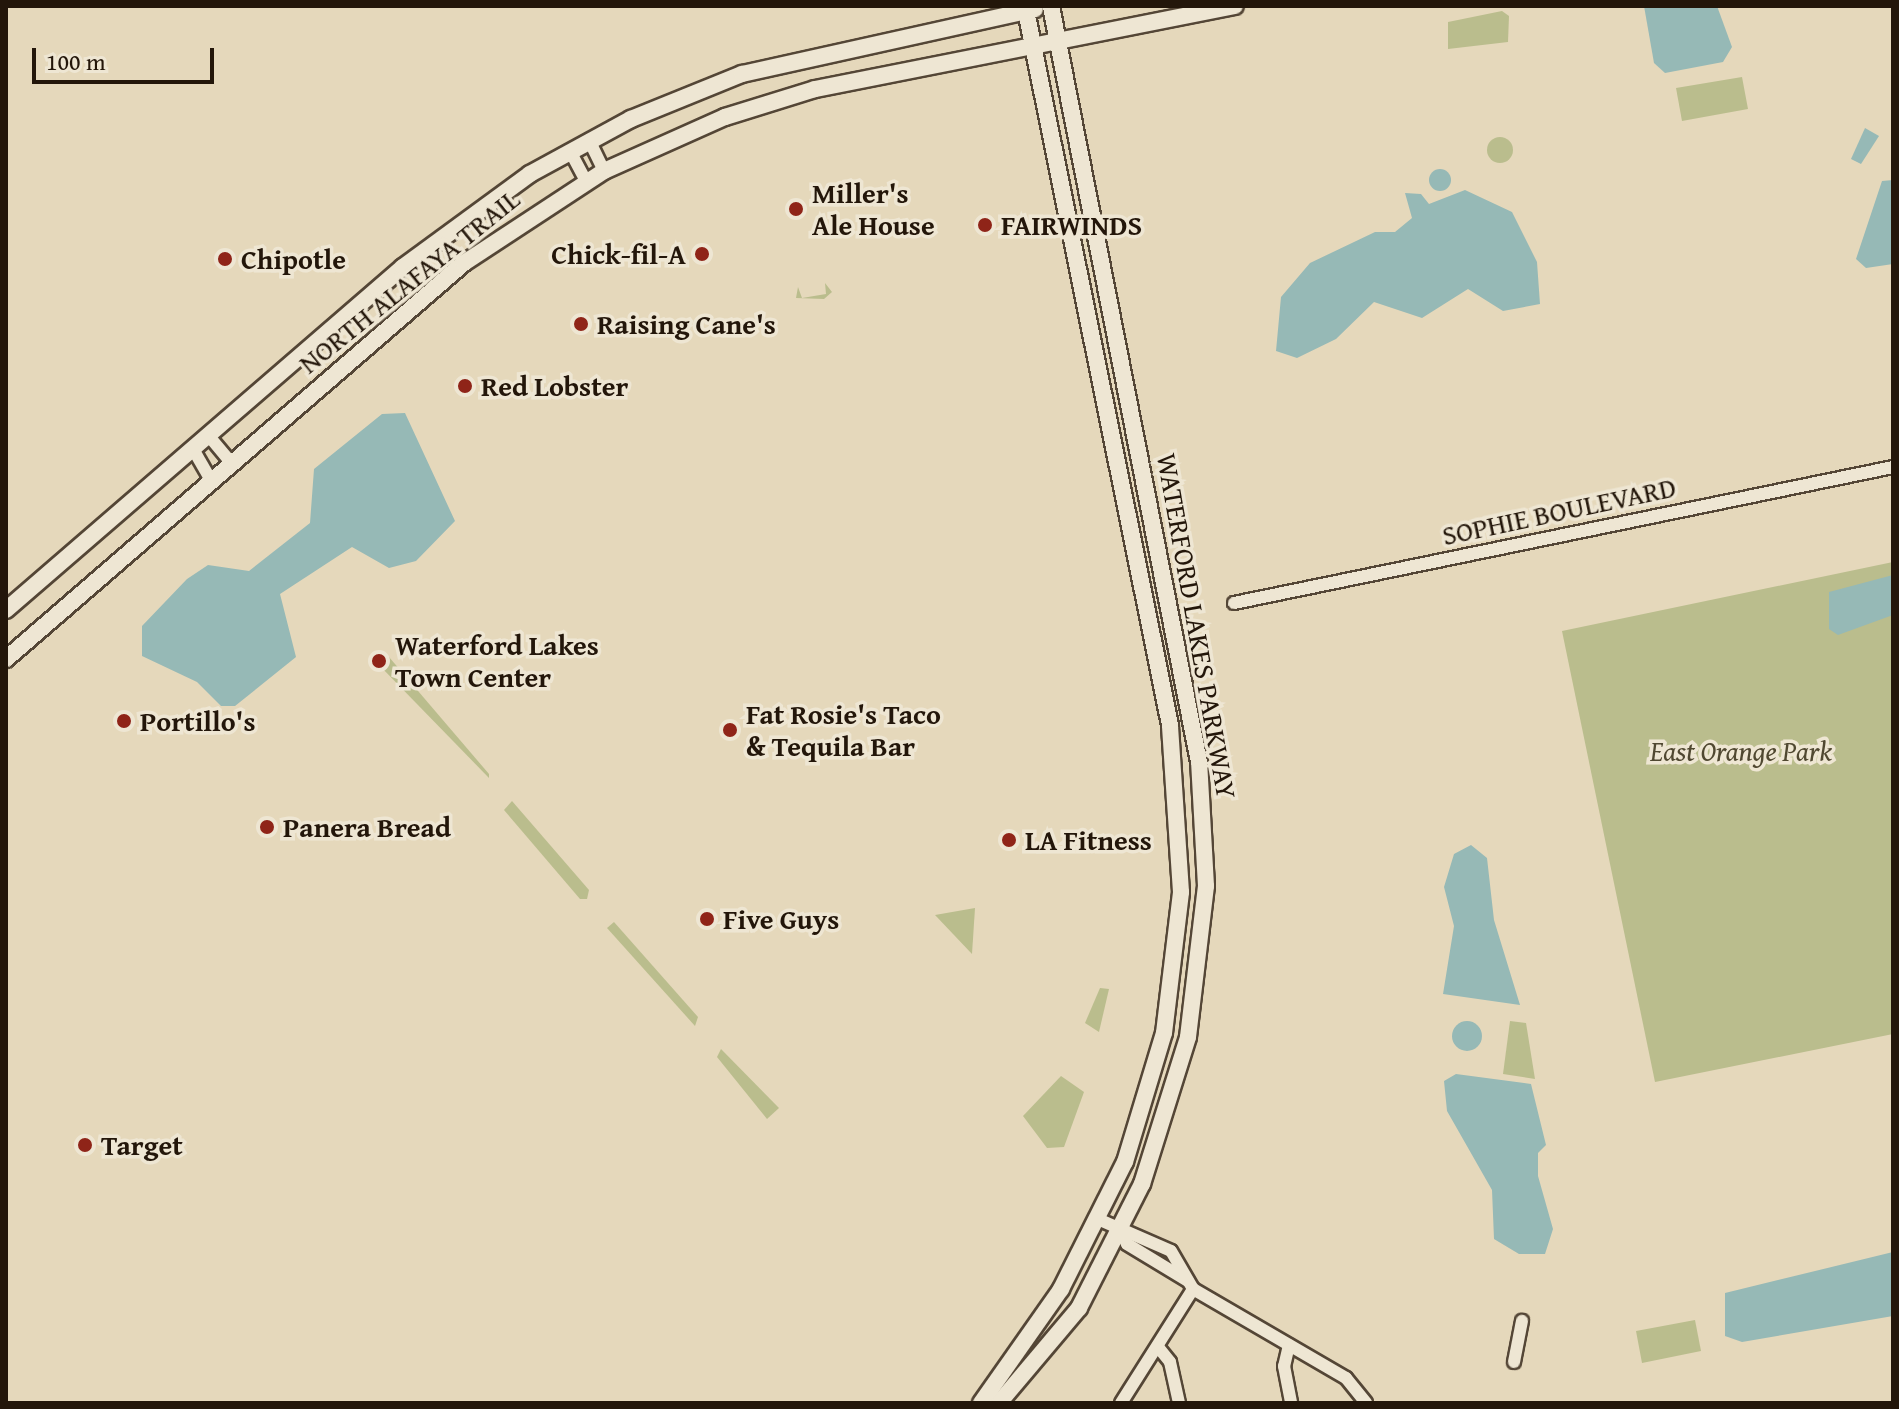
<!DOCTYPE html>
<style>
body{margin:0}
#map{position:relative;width:1899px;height:1409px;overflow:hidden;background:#e5d8bb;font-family:"Gentium Book Plus",serif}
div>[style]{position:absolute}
.green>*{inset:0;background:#babd8d}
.round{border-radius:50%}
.water>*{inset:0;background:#96b9b6}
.roads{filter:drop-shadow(2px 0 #544636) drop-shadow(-2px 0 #544636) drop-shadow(0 2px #544636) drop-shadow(0 -2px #544636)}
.street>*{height:12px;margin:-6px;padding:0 6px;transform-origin:6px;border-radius:6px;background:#eee6d3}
.secondary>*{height:16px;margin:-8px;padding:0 8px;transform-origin:8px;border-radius:8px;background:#eee6d3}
.dots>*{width:22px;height:22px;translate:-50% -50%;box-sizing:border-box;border:4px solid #eee6d3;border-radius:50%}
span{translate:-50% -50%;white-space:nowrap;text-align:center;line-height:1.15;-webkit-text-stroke:7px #eee6d3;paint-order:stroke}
.poi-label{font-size:28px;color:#23160a;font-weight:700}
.left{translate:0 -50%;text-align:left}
.right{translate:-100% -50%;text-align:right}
.street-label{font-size:28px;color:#23160a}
.park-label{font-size:28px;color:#504831;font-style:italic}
.frame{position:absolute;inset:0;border:8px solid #23160a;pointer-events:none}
.scale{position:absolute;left:32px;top:48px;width:182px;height:36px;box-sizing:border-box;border:4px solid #23160a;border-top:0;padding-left:10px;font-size:24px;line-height:28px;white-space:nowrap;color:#23160a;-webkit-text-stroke:6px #eee6d3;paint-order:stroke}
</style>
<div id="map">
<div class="green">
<div style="clip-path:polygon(1502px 11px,1509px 16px,1508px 42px,1448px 49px,1448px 22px)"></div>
<div style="clip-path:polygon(1742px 77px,1748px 109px,1682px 121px,1676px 88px)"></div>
<div class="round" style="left:1487px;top:137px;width:26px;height:26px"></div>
<div style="clip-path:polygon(825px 283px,832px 292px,824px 299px,796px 298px,798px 287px,802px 298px,826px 294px)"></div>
<div style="clip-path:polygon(1893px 562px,1893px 1034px,1655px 1082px,1562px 631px)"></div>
<div style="clip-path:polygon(389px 657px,489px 774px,489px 778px,380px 666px)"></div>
<div style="clip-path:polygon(512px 801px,589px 890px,587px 899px,580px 899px,504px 810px)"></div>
<div style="clip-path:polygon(975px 908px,972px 954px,935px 915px)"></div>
<div style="clip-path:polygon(614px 922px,698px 1017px,695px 1026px,607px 928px)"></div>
<div style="clip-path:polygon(1100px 988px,1109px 989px,1099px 1032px,1085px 1023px)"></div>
<div style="clip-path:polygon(1510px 1021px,1526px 1023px,1535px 1079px,1503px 1074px)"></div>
<div style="clip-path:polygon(721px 1049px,779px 1108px,767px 1119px,717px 1057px)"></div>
<div style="clip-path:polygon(1061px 1076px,1084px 1092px,1064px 1147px,1047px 1148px,1023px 1116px)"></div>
<div style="clip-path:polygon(1695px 1320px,1701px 1351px,1642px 1363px,1636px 1331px)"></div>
</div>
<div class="water">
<div style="clip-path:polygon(1644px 6px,1717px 6px,1732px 47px,1723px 62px,1665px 73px,1654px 63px)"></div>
<div style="clip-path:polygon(1865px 128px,1879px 136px,1861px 164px,1851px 159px)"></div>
<div class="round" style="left:1429px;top:169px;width:22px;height:22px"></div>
<div style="clip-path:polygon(1893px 180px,1893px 264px,1866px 268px,1856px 259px,1882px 181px)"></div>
<div style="clip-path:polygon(1465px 190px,1512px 212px,1537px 262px,1540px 304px,1503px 311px,1468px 289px,1422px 318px,1374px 302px,1336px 339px,1297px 358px,1276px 351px,1281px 297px,1310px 263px,1375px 232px,1395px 232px,1412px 218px,1405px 193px,1421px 194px,1429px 204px)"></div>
<div style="clip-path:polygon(405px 413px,455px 521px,416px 561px,389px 568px,352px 547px,280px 594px,296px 657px,235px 706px,221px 706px,197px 682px,142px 656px,142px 626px,187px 579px,208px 565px,249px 571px,310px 523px,314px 469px,382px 414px)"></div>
<div style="clip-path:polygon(1893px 575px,1893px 615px,1838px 635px,1829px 629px,1829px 592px)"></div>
<div style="clip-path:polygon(1471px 845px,1487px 858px,1494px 920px,1520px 1005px,1443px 994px,1454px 926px,1444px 887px,1454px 854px)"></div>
<div class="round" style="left:1452px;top:1021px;width:30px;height:30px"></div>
<div style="clip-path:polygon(1456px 1074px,1531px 1084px,1546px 1145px,1538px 1153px,1538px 1176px,1553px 1229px,1545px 1254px,1519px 1254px,1494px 1239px,1492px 1190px,1447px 1111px,1444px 1081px)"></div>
<div style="clip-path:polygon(1893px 1252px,1893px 1316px,1742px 1342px,1725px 1336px,1725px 1293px)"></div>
</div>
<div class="roads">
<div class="street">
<div style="left:589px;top:140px;width:34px;rotate:64deg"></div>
<div style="left:570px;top:151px;width:34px;rotate:62deg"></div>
<div style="left:208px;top:435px;width:35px;rotate:50deg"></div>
<div style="left:193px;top:449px;width:36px;rotate:60deg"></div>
<div style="left:1234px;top:603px;width:673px;rotate:-11.66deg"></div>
<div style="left:1100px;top:1220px;width:77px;rotate:23.6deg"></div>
<div style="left:1171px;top:1251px;width:44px;rotate:59.9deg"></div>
<div style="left:1193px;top:1289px;width:177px;rotate:30.2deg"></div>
<div style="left:1346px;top:1378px;width:32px;rotate:51deg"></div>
<div style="left:1121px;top:1231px;width:14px;rotate:65deg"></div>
<div style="left:1127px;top:1244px;width:71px;rotate:31.2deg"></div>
<div style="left:1289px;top:1345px;width:22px;rotate:103deg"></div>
<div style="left:1284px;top:1366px;width:38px;rotate:79deg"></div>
<div style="left:1158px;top:1347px;width:19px;rotate:51deg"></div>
<div style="left:1170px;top:1362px;width:42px;rotate:77.6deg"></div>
<div style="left:1514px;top:1362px;width:42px;rotate:-79deg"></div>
<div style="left:1121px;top:1403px;width:135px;rotate:-57.7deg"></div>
</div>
<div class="secondary">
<div style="left:6px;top:610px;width:525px;rotate:-40.83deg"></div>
<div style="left:403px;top:267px;width:157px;rotate:-36.2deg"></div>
<div style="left:530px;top:174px;width:115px;rotate:-28.6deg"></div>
<div style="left:631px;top:119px;width:120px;rotate:-22.1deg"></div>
<div style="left:742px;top:74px;width:300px;rotate:-12.5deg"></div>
<div style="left:6px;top:659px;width:605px;rotate:-40.85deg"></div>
<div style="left:464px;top:263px;width:168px;rotate:-33.3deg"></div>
<div style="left:604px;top:171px;width:133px;rotate:-24.1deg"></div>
<div style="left:725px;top:117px;width:94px;rotate:-17.3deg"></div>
<div style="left:815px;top:89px;width:428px;rotate:-11.2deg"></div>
<div style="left:981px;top:1403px;width:139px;rotate:-54.9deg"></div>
<div style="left:1061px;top:1289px;width:142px;rotate:-63.3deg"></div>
<div style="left:1125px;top:1162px;width:135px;rotate:-73.2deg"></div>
<div style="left:1164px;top:1033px;width:142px;rotate:-83.1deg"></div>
<div style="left:1181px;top:892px;width:167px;rotate:-93.8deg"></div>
<div style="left:1170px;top:725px;width:728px;rotate:-101.4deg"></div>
<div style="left:999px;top:1403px;width:124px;rotate:-49.9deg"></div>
<div style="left:1079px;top:1308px;width:139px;rotate:-63.1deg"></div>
<div style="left:1142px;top:1184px;width:154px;rotate:-72.6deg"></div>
<div style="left:1188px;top:1037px;width:152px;rotate:-83.2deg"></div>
<div style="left:1206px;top:886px;width:124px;rotate:-93.2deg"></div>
<div style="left:1199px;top:762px;width:770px;rotate:-101.08deg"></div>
</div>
</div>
<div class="dots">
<div style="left:796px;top:209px;background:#8f2418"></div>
<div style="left:985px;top:225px;background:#8f2418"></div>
<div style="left:702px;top:254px;background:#8f2418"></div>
<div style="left:225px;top:259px;background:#8f2418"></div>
<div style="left:581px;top:324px;background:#8f2418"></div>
<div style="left:465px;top:386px;background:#8f2418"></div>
<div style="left:379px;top:661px;background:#8f2418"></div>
<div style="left:124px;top:721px;background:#8f2418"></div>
<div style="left:730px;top:730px;background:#8f2418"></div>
<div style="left:267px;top:827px;background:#8f2418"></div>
<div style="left:1009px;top:840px;background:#8f2418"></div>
<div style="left:707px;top:919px;background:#8f2418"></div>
<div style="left:85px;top:1145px;background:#8f2418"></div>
</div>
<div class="poi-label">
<span class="left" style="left:812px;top:209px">Miller's<br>Ale House</span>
<span class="left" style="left:1001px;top:225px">FAIRWINDS</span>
<span class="right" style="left:686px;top:254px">Chick-fil-A</span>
<span class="left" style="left:241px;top:259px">Chipotle</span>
<span class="left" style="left:597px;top:324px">Raising Cane's</span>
<span class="left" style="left:481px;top:386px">Red Lobster</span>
<span class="left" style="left:395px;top:661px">Waterford Lakes<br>Town Center</span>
<span class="left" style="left:746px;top:730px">Fat Rosie's Taco<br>&amp; Tequila Bar</span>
<span class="left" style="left:140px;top:721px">Portillo's</span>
<span class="left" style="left:283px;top:827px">Panera Bread</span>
<span class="left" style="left:1025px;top:840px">LA Fitness</span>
<span class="left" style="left:723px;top:919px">Five Guys</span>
<span class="left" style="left:101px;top:1145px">Target</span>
</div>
<div class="street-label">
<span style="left:409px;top:281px;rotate:-39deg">NORTH ALAFAYA TRAIL</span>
<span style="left:1559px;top:511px;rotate:-12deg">SOPHIE BOULEVARD</span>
<span style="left:1197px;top:626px;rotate:80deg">WATERFORD LAKES PARKWAY</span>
</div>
<div class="park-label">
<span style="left:1741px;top:751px">East Orange Park</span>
</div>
<div class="frame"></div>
<div class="scale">100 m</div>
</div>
